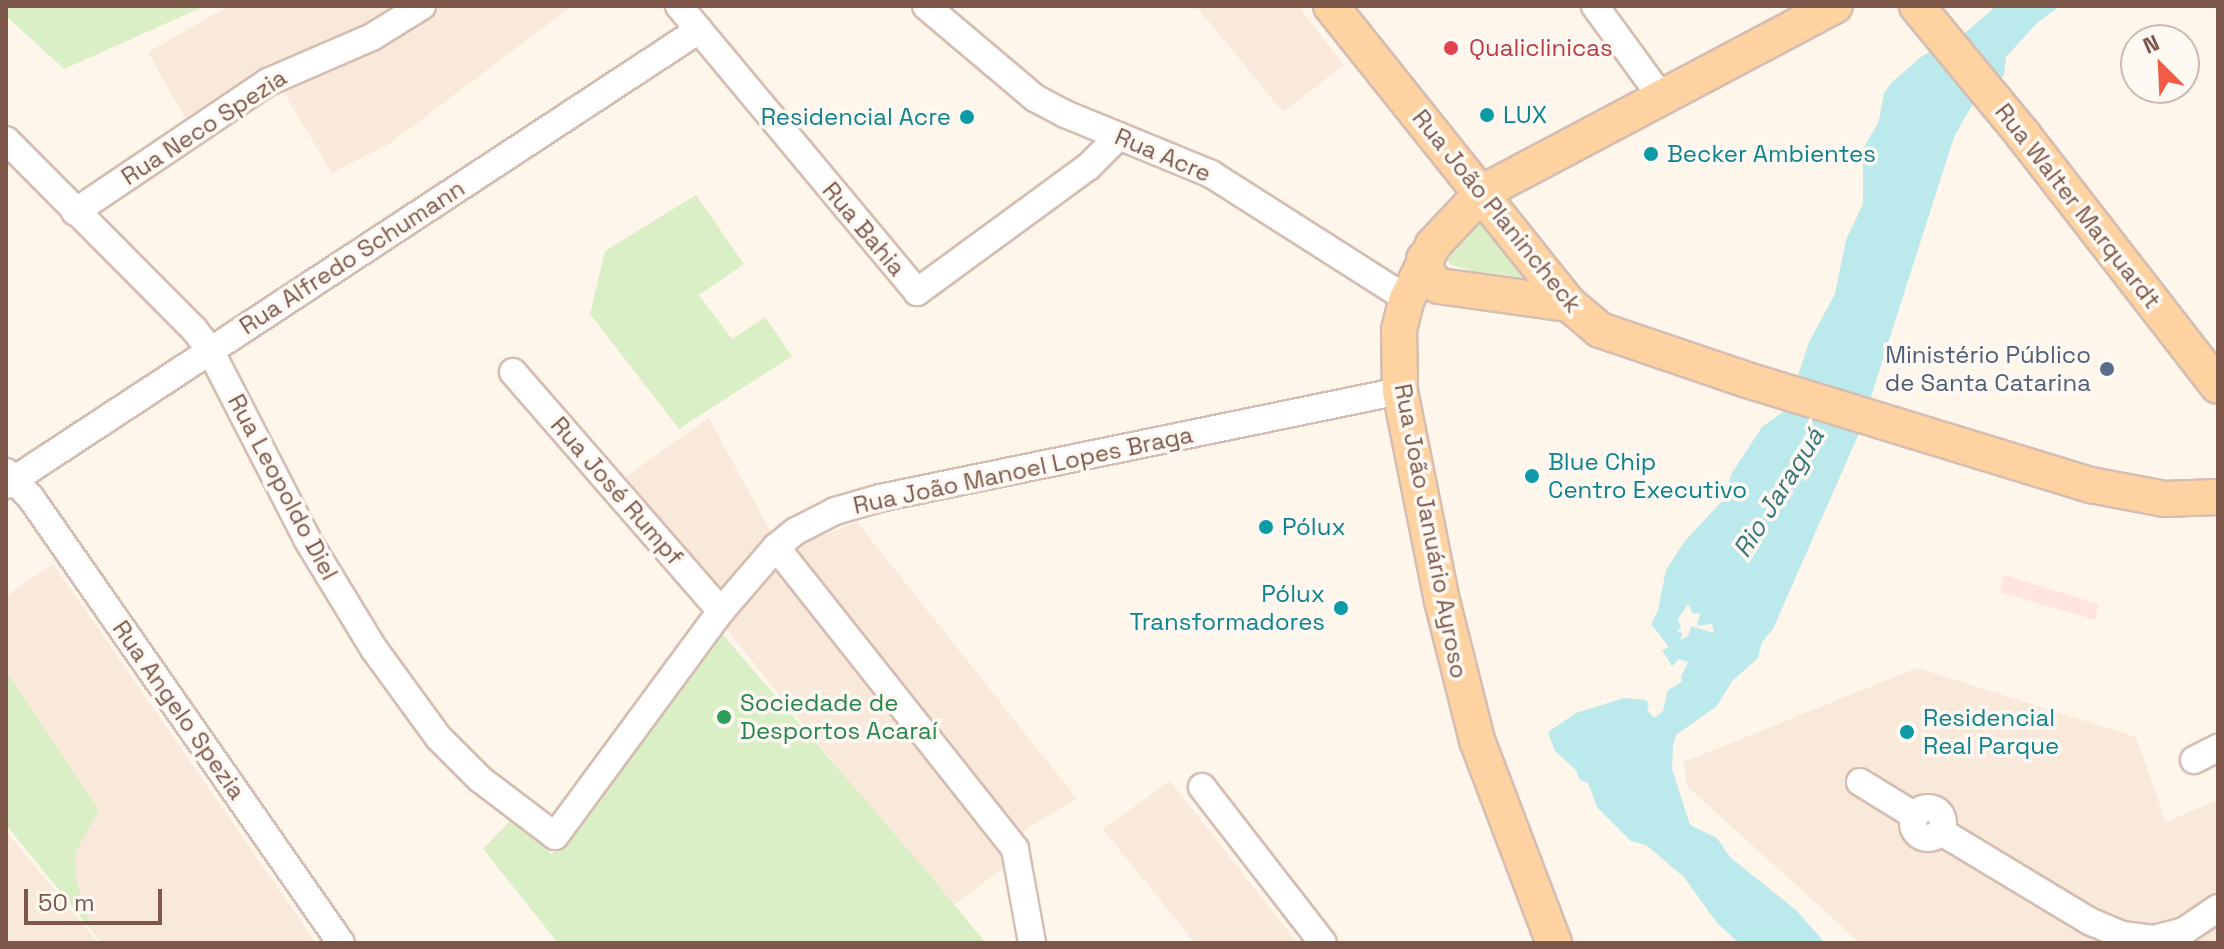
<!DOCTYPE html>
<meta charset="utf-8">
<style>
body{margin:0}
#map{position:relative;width:2224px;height:949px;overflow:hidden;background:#fef5eb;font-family:"Space Grotesk",sans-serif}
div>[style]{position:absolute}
.residential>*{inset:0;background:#f9e9db}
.commercial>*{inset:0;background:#ffe5de}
.green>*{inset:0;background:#dbefc6}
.water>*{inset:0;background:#bce9eb}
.roads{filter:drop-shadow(2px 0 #d5bdb1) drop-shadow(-2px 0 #d5bdb1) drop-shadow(0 2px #d5bdb1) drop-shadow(0 -2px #d5bdb1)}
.minor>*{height:26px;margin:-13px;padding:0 13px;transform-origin:13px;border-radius:13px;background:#fff}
.minor>.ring{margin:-13px;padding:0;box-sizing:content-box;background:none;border:26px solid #fff;border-radius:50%}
.major>*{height:34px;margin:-17px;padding:0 17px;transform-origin:17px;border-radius:17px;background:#ffd3a1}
.dots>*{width:22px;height:22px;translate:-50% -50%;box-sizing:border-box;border:4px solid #fff9f3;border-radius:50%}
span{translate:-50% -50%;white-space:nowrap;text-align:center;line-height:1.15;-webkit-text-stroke:7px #fff9f3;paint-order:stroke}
.health-label{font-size:24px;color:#be3a42}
.left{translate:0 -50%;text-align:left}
.culture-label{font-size:24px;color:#0d838f}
.right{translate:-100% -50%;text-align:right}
.street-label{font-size:24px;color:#7d574a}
.service-label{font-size:24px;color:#4e5e75}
.leisure-label{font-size:24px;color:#27864d}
.water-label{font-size:26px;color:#38777b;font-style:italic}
.frame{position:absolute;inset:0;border:8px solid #7d574a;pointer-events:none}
.north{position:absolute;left:2120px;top:24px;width:80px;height:80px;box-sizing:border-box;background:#fff9f3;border:2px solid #cbb8af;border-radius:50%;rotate:336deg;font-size:22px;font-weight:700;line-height:32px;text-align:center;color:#7d574a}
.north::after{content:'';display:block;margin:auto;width:28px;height:36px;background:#f25b46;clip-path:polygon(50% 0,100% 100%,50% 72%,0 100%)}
.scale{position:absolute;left:24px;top:889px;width:138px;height:36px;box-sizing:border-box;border:4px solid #7d574a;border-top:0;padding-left:10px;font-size:24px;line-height:28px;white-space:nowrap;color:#7d574a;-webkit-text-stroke:6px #fff9f3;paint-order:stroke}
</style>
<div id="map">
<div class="residential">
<div style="clip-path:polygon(229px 6px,572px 6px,389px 144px,332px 173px,284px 93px,254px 73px,185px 118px,148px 52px)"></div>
<div style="clip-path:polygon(1196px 6px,1298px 6px,1344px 65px,1283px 112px)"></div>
<div style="clip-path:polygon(709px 418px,770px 531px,792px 548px,857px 522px,1077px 799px,1027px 828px,1004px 867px,950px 908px,725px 627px,621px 480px)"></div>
<div style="clip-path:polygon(53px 564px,316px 943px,102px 943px,92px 931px,76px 878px,76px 852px,99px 810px,6px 671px,6px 596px)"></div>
<div style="clip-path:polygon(1917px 668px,2136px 737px,2166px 822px,2218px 800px,2218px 943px,1860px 943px,1687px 786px,1684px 762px)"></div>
<div style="clip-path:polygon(1170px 781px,1291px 935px,1298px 943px,1195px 943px,1103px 829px)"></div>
<div style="clip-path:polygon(6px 831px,98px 943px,6px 943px)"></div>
</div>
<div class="commercial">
<div style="clip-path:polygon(2004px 575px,2099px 604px,2095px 620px,2000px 592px)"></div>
</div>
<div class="green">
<div style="clip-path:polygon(6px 6px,205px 6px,64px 69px,6px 16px)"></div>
<div style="clip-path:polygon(696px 195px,744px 264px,699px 295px,732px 339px,765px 317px,792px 356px,679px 429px,590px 314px,605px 251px)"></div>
<div style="clip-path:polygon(1476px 215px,1540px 283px,1533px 293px,1450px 264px,1444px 257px)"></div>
<div style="clip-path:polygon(718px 629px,928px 873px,986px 943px,558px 943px,483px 849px,513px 818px,551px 854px,592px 805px)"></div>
<div style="clip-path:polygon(6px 671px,99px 810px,76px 852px,76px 878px,92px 931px,6px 825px)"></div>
</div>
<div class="water">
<div style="clip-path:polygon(evenodd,1996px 6px,2060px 6px,2037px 23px,2006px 57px,2004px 75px,1971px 107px,1954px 137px,1860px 431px,1773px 629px,1762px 642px,1758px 658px,1732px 681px,1717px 706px,1676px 735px,1673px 746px,1672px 769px,1690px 825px,1717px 838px,1730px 857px,1796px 910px,1825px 943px,1739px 943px,1717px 923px,1684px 877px,1646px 845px,1631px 841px,1597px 807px,1588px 783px,1580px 780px,1575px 769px,1555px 751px,1548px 732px,1576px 713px,1624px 698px,1646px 700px,1649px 705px,1647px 710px,1654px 718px,1663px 711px,1668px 690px,1682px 682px,1681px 676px,1688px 662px,1679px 659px,1672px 666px,1662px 650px,1669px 647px,1651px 624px,1658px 610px,1666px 570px,1684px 542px,1724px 499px,1732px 473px,1762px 427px,1787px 409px,1809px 342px,1835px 294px,1846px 240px,1863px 204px,1863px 149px,1879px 121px,1884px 93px,1891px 83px,1922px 56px,1964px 34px,1996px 6px,1688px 604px,1693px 614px,1700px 613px,1697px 626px,1712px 624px,1714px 633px,1691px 626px,1688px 636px,1680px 640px,1683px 633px,1677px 631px,1681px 628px,1678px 619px,1688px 604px)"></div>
</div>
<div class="roads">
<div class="minor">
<div style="left:679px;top:6px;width:372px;rotate:50.2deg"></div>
<div style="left:917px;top:292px;width:212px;rotate:-36.2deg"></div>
<div style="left:1088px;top:167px;width:44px;rotate:-45deg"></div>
<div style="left:926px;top:6px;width:143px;rotate:40.2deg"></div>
<div style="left:1035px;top:98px;width:34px;rotate:28deg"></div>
<div style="left:1065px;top:114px;width:158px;rotate:22.3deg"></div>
<div style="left:1211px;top:174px;width:232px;rotate:32.5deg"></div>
<div style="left:1595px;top:6px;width:110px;rotate:53.9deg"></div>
<div style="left:6px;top:140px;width:267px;rotate:45.2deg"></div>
<div style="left:194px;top:329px;width:26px;rotate:53deg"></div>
<div style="left:210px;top:350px;width:212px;rotate:62.8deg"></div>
<div style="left:307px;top:539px;width:129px;rotate:58.7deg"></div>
<div style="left:374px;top:649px;width:110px;rotate:53.9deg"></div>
<div style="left:439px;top:738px;width:58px;rotate:45deg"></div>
<div style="left:480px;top:779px;width:94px;rotate:37.2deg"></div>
<div style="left:555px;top:836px;width:280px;rotate:-53.6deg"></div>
<div style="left:721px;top:611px;width:84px;rotate:-49.3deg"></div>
<div style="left:776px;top:547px;width:26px;rotate:-39deg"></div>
<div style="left:796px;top:531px;width:44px;rotate:-27.1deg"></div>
<div style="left:835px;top:511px;width:47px;rotate:-16.1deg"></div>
<div style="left:880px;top:498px;width:531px;rotate:-11.63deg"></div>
<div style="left:75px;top:212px;width:233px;rotate:-34deg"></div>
<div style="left:268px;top:82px;width:113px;rotate:-23.4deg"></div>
<div style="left:372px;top:37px;width:59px;rotate:-31.8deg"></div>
<div style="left:513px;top:372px;width:317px;rotate:49deg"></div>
<div style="left:6px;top:472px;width:36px;rotate:46deg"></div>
<div style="left:31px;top:498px;width:542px;rotate:55.14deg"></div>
<div style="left:6px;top:485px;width:829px;rotate:-33.29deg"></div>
<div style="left:776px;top:547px;width:385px;rotate:51.6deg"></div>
<div style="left:1015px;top:849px;width:96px;rotate:79.7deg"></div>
<div style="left:2194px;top:760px;width:27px;rotate:-27deg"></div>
<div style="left:1860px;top:782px;width:65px;rotate:31.7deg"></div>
<div style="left:1202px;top:787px;width:197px;rotate:52.2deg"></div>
<div class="ring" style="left:1913px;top:808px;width:4px;height:4px"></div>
<div style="left:1940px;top:831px;width:174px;rotate:31.1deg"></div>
<div style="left:2089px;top:921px;width:36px;rotate:23deg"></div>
<div style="left:2122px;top:935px;width:32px;rotate:7deg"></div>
<div style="left:2154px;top:939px;width:31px;rotate:-15deg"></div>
<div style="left:2184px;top:931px;width:41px;rotate:-34.1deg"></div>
</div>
<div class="major">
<div style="left:1331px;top:6px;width:381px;rotate:51.4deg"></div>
<div style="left:1569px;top:304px;width:40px;rotate:40deg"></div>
<div style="left:1600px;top:330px;width:155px;rotate:18.8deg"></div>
<div style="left:1747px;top:380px;width:360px;rotate:17deg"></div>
<div style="left:2091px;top:485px;width:75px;rotate:10.7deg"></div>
<div style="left:2165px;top:499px;width:53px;rotate:-2.2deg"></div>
<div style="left:1917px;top:6px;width:168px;rotate:50.5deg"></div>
<div style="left:2024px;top:136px;width:316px;rotate:52.2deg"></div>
<div style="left:1424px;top:259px;width:18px;rotate:74deg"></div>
<div style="left:1429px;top:276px;width:14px;rotate:45deg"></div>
<div style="left:1439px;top:286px;width:131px;rotate:7.9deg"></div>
<div style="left:1554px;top:943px;width:217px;rotate:-110.8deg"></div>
<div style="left:1477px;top:740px;width:143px;rotate:-104.1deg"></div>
<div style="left:1442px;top:601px;width:214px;rotate:-101.3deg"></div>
<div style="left:1400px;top:391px;width:61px;rotate:-90.9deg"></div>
<div style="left:1399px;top:330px;width:32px;rotate:-76deg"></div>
<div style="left:1407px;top:299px;width:60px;rotate:-64.3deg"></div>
<div style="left:1433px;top:245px;width:73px;rotate:-46.7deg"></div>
<div style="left:1483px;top:192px;width:398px;rotate:-27.9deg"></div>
</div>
</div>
<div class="dots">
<div style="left:1451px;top:48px;background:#e0444e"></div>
<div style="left:1487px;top:115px;background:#0f9aa8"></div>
<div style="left:967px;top:117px;background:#0f9aa8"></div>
<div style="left:1651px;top:154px;background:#0f9aa8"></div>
<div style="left:2107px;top:369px;background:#5c6f8a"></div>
<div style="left:1532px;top:476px;background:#0f9aa8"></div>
<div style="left:1266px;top:527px;background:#0f9aa8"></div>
<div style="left:1341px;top:608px;background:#0f9aa8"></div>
<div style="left:724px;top:717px;background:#2e9e5b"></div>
<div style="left:1907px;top:732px;background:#0f9aa8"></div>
</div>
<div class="health-label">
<span class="left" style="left:1469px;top:48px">Qualiclinicas</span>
</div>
<div class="culture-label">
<span class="left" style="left:1503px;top:115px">LUX</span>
<span class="right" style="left:951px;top:117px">Residencial Acre</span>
<span class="left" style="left:1667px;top:154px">Becker Ambientes</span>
<span class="left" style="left:1548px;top:476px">Blue Chip<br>Centro Executivo</span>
<span class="left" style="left:1282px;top:527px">Pólux</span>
<span class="right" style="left:1325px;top:608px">Pólux<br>Transformadores</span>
<span class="left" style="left:1923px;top:732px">Residencial<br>Real Parque</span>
</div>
<div class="street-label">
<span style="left:204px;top:127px;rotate:-33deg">Rua Neco Spezia</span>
<span style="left:1163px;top:155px;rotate:23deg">Rua Acre</span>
<span style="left:2078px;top:206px;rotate:52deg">Rua Walter Marquardt</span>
<span style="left:1497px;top:211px;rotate:51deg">Rua João Planincheck</span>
<span style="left:864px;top:229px;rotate:50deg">Rua Bahia</span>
<span style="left:352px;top:257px;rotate:-33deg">Rua Alfredo Schumann</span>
<span style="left:1023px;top:470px;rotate:-12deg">Rua João Manoel Lopes Braga</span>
<span style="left:283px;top:487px;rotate:62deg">Rua Leopoldo Diel</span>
<span style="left:617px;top:491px;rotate:49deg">Rua José Rumpf</span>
<span style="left:1431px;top:531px;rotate:79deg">Rua João Januário Ayroso</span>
<span style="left:179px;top:710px;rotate:55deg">Rua Angelo Spezia</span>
</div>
<div class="service-label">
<span class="right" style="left:2091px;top:369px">Ministério Público<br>de Santa Catarina</span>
</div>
<div class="leisure-label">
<span class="left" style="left:740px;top:717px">Sociedade de<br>Desportos Acaraí</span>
</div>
<div class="water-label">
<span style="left:1779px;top:493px;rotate:-58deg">Rio Jaraguá</span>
</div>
<div class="frame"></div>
<div class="north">N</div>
<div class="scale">50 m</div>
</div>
